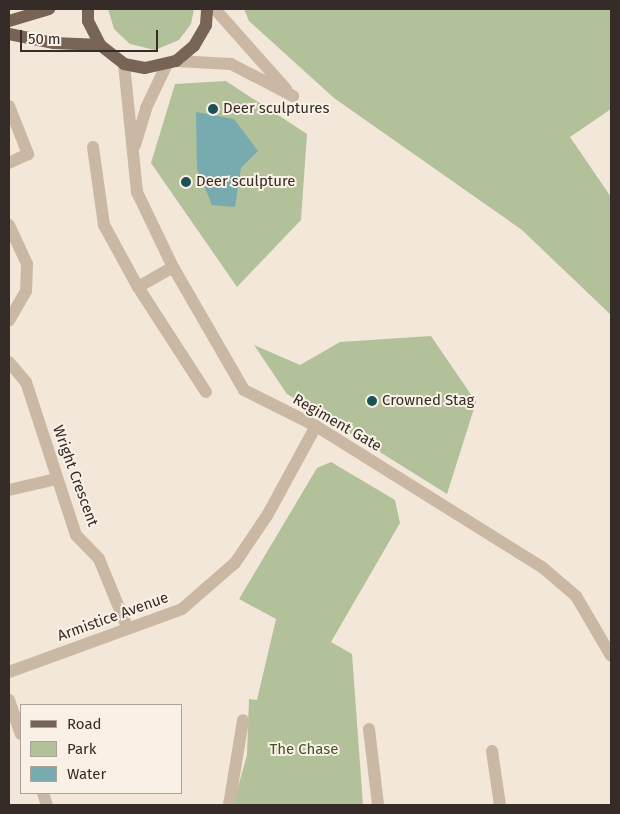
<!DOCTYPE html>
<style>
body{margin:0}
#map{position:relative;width:620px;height:814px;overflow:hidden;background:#f2e7d9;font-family:"Fira Sans",sans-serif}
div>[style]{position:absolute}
.green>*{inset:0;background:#b2c199}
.water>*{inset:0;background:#78abb0}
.street>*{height:12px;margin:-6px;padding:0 6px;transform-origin:6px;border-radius:6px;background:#cab8a5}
.primary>*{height:12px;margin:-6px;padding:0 6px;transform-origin:6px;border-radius:6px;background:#786457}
.dots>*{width:14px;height:14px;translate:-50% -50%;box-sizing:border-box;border:2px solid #faf1e6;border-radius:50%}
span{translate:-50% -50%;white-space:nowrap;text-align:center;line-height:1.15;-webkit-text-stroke:4px #faf1e6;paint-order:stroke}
.poi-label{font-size:15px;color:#362c27}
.left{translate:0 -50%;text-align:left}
.street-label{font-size:15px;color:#362c27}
.park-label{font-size:15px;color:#43552a}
.frame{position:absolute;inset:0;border:10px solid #362c27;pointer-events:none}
.legend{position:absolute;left:20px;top:704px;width:162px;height:90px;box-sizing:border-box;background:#faf1e6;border:1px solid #aca29a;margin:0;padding:6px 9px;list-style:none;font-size:15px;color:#362c27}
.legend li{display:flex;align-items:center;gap:10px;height:25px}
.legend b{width:25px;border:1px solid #aca29a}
.scale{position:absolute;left:20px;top:30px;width:138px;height:22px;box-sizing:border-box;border:2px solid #362c27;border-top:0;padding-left:6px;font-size:15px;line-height:18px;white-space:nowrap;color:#362c27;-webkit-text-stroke:4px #faf1e6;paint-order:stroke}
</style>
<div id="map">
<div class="green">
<div style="clip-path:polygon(108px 9px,194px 9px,191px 24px,179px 40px,155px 50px,130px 44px,114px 29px)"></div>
<div style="clip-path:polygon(244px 9px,611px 9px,611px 109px,570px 137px,611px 197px,611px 315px,522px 230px,334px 98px,249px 21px)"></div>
<div style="clip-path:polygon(226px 81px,307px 134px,301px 220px,237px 287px,151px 163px,175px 84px)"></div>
<div style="clip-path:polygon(431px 336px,476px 402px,447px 494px,287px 394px,254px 345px,300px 365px,340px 342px)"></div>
<div style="clip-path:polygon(331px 462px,395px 500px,400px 523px,331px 642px,352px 654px,363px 805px,233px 805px,247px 755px,249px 699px,257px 700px,276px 619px,239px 599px,317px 468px)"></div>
</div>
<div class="water">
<div style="clip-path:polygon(196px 112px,234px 119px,258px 151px,241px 168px,235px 207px,212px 205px,197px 169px)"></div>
</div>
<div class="street">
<div style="left:215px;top:9px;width:107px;rotate:48.4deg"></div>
<div style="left:176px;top:61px;width:55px;rotate:3.1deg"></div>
<div style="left:231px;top:64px;width:70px;rotate:27.3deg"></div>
<div style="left:124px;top:64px;width:129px;rotate:84.2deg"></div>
<div style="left:137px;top:192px;width:83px;rotate:64.4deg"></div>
<div style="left:173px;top:267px;width:142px;rotate:60deg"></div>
<div style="left:244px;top:390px;width:80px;rotate:26.6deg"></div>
<div style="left:316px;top:426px;width:266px;rotate:32deg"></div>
<div style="left:542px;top:567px;width:45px;rotate:40.5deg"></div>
<div style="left:576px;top:596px;width:69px;rotate:59.7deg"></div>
<div style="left:9px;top:106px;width:52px;rotate:68.4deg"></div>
<div style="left:28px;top:154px;width:21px;rotate:155deg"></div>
<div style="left:135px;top:145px;width:39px;rotate:-73deg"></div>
<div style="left:146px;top:108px;width:47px;rotate:-64.5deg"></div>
<div style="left:93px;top:147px;width:79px;rotate:82deg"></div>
<div style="left:104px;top:225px;width:71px;rotate:61.3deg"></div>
<div style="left:138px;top:287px;width:125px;rotate:57.1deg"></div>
<div style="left:9px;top:225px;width:43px;rotate:65.2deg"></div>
<div style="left:27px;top:264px;width:27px;rotate:92deg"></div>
<div style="left:26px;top:291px;width:34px;rotate:120deg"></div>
<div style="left:138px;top:287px;width:40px;rotate:-29.7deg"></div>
<div style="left:9px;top:362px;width:26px;rotate:50deg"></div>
<div style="left:26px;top:382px;width:161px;rotate:71.9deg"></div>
<div style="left:76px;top:535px;width:33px;rotate:46deg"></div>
<div style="left:99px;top:559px;width:74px;rotate:67.6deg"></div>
<div style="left:9px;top:490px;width:48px;rotate:-13.2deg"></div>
<div style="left:9px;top:672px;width:184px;rotate:-20deg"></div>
<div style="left:182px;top:609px;width:70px;rotate:-41deg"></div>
<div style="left:235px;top:563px;width:59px;rotate:-56deg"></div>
<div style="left:268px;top:514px;width:100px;rotate:-61.4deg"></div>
<div style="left:9px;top:700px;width:36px;rotate:71deg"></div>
<div style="left:369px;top:729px;width:77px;rotate:83.2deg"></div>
<div style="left:492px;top:751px;width:55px;rotate:81.6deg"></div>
<div style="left:43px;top:793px;width:13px;rotate:72deg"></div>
<div style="left:229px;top:805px;width:86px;rotate:-80.6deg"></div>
</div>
<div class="primary">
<div style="left:88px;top:9px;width:12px;rotate:90deg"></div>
<div style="left:88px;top:21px;width:27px;rotate:63deg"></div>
<div style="left:100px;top:45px;width:31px;rotate:38deg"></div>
<div style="left:124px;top:64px;width:21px;rotate:11deg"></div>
<div style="left:145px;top:68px;width:32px;rotate:-13deg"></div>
<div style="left:176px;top:61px;width:23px;rotate:-40deg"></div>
<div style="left:194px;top:46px;width:24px;rotate:-60deg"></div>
<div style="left:206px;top:25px;width:16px;rotate:-86deg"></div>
<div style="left:9px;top:21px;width:42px;rotate:-16.7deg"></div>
<div style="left:9px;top:34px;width:46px;rotate:11.3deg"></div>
<div style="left:54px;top:43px;width:46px;rotate:2.5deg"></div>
</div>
<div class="dots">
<div style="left:213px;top:109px;background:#1b5258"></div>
<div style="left:186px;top:182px;background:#1b5258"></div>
<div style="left:372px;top:401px;background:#1b5258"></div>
</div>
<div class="poi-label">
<span class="left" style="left:223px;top:109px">Deer sculptures</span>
<span class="left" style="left:196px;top:182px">Deer sculpture</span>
<span class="left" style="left:382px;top:401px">Crowned Stag</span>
</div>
<div class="street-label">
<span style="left:337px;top:423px;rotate:30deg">Regiment Gate</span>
<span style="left:75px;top:476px;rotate:70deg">Wright Crescent</span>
<span style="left:113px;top:617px;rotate:-20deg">Armistice Avenue</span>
</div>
<div class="park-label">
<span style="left:304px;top:750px">The Chase</span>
</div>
<div class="frame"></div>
<ul class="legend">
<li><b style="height:6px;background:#786457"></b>Road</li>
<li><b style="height:14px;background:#b2c199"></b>Park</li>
<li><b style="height:14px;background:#78abb0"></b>Water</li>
</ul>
<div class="scale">50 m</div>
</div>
